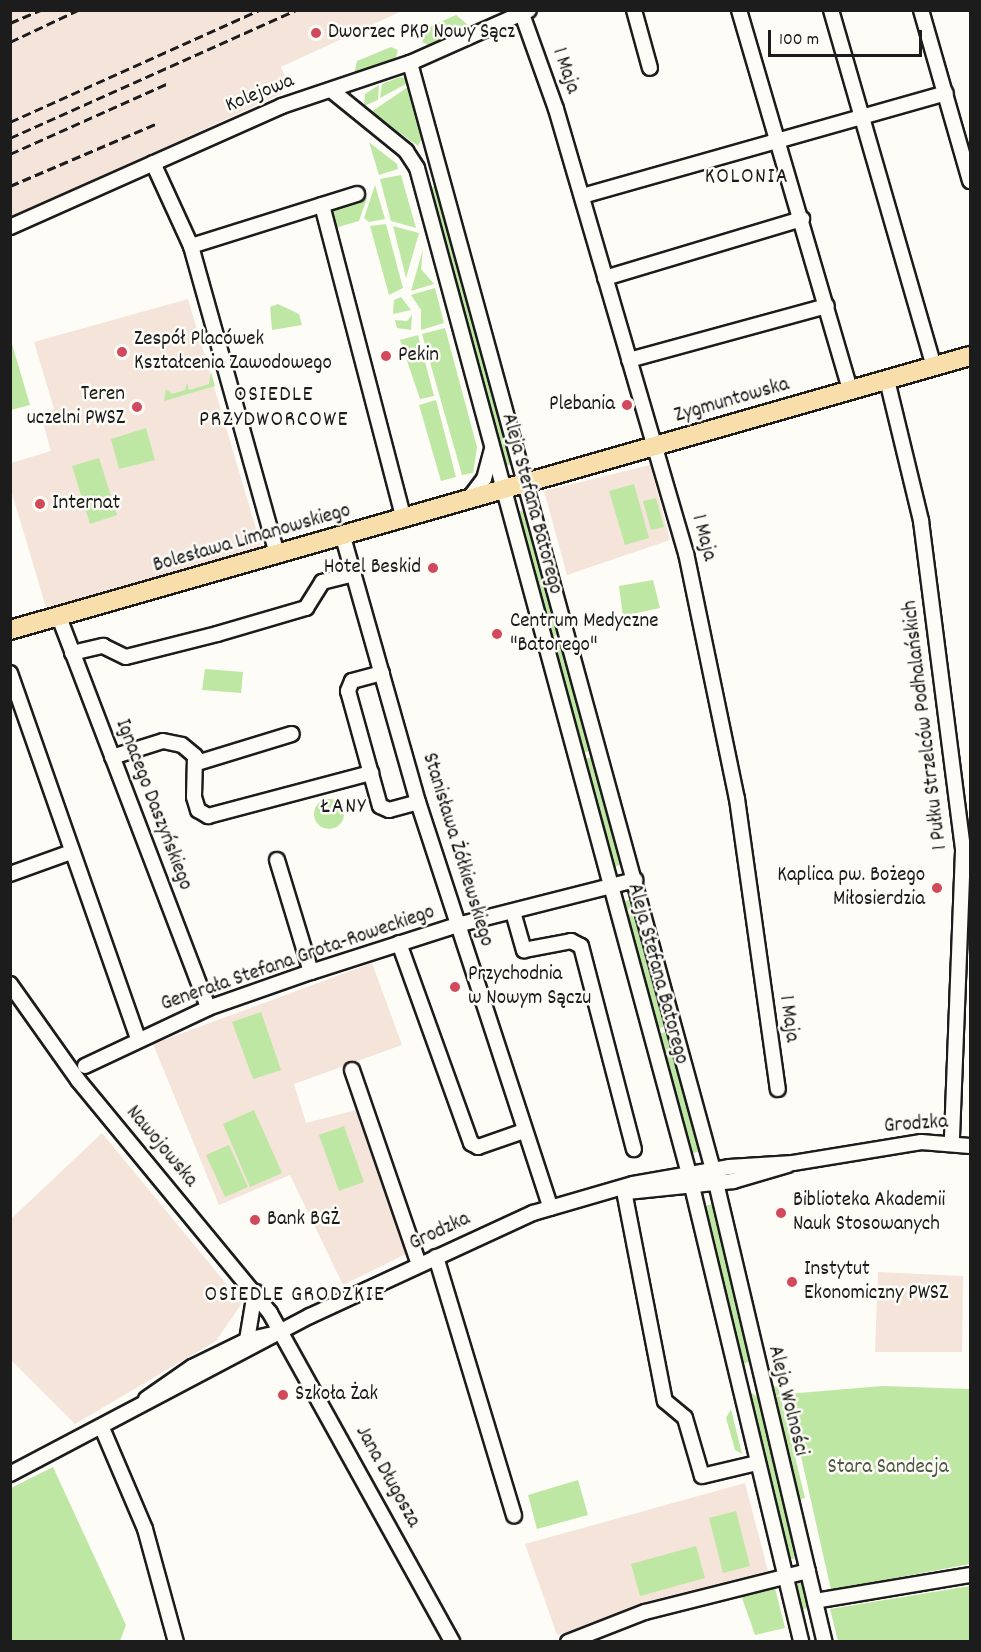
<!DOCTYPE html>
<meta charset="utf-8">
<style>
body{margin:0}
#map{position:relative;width:981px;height:1652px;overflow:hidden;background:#fdfcf7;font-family:Dekko,sans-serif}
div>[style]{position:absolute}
.built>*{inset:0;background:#f5e4da}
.green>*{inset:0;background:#bee7a3}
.round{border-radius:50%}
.roads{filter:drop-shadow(2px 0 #1c1c1c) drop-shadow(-2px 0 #1c1c1c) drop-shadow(0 2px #1c1c1c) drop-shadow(0 -2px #1c1c1c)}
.minor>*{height:14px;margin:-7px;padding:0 7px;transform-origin:7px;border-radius:7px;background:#fdfcf7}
.major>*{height:18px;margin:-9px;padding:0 9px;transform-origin:9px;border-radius:9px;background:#f8deab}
.rail>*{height:3px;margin-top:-1.5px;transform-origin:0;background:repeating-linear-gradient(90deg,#1c1c1c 0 9px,transparent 0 13.5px)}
.dots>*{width:16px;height:16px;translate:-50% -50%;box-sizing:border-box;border:3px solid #fdfcf7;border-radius:50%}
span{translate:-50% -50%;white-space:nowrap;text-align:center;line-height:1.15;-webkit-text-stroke:5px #fdfcf7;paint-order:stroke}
.poi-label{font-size:21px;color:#1c1c1c}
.left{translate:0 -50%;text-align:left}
.right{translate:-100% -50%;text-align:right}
.street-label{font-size:21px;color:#1c1c1c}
.park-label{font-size:21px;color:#4d5944}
.neighbourhood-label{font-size:22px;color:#1c1c1c;letter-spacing:1.5px}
.frame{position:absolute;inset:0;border:12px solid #1c1c1c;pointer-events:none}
.scale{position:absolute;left:768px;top:30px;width:154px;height:27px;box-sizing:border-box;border:3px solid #1c1c1c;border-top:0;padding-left:8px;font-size:18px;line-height:21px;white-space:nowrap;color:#1c1c1c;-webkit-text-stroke:4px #fdfcf7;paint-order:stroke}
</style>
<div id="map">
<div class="built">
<div style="clip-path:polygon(11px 10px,402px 10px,402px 11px,281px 67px,286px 78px,283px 93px,11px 218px)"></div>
<div style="clip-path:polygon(188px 299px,262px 549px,48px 614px,11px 490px,11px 463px,51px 451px,40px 413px,54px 409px,34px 342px)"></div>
<div style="clip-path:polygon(650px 465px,670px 540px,567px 575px,544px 491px)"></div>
<div style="clip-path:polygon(372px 963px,402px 1045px,294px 1084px,306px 1123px,356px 1110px,406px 1254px,343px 1285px,290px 1175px,219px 1205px,153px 1044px)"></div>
<div style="clip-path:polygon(102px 1133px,242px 1303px,216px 1341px,75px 1424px,11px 1360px,11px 1219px)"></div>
<div style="clip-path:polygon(878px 1272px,963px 1276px,962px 1352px,875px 1352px)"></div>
<div style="clip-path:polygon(745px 1483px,768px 1571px,557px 1635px,525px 1544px)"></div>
</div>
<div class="green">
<div style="clip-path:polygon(456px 15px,473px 29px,432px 47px,422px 42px,429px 27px)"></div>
<div style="clip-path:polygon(391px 47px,398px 50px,395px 61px,312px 89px,354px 74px,357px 61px)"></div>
<div style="clip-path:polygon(400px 77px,408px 79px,406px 84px,380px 98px,382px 84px)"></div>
<div style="clip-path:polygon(379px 85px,378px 100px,364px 106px,365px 94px)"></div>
<div style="clip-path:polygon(408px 87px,424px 135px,418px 146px,371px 112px)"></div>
<div style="clip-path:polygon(369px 142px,397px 164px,398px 169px,379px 175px)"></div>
<div style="clip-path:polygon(401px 175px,416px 228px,391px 221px,380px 179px)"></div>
<div style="clip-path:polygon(375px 185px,385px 219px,369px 222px,364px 218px)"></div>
<div style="clip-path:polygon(439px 185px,516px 463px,505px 466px,429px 188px)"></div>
<div style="clip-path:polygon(367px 198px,359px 221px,335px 228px,329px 208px)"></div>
<div style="clip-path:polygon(386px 224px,403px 288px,389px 295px,370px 226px)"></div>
<div style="clip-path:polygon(393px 226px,419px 233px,406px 278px)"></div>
<div style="clip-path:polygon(423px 249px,421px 269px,434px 284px,411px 291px)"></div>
<div style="clip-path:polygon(435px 288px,444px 323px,421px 330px,421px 310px,411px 295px)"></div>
<div style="clip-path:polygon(401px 297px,411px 310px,393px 314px,394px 300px)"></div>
<div style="clip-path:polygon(278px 304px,299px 314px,302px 325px,272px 330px,270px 307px)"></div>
<div style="clip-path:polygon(412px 315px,411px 330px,397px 328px,395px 320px,407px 321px)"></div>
<div style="clip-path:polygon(445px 328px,477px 447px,473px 473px,462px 475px,422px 334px)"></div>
<div style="clip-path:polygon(418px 335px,434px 396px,420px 399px,400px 340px)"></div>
<div style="clip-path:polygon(12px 344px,30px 405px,11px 410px,10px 345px)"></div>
<div style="clip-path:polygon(211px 372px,215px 386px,164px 401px,166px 389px,172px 394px,185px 390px,187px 383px,189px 390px,209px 384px)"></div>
<div style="clip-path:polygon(436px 400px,456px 477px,441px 481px,419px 405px)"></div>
<div style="clip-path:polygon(146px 428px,155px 460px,119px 469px,111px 439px)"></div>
<div style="clip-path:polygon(99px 458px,117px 515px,90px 524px,72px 466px)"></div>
<div style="clip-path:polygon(634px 484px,649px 538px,625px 545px,609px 491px)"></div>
<div style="clip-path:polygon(656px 498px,664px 527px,651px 530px,643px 501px)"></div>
<div style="clip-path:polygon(529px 509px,562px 634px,551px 637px,518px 512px)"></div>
<div style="clip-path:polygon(653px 580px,660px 608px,623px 616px,619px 586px)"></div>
<div style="clip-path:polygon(564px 640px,593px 750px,582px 753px,553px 643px)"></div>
<div style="clip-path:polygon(205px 669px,243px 672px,241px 693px,202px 690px)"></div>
<div style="clip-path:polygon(595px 757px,624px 864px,613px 867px,584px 759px)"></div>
<div class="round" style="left:314px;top:799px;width:30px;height:30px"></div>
<div style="clip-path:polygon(633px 899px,667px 1026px,656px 1029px,622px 902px)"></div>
<div style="clip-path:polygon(261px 1012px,281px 1070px,253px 1079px,232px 1022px)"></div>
<div style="clip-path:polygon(669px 1031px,701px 1151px,690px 1154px,658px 1034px)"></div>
<div style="clip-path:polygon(254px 1110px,282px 1173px,250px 1187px,223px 1124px)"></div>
<div style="clip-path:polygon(344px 1126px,364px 1182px,339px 1191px,319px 1135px)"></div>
<div style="clip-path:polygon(229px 1145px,248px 1187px,225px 1197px,206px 1155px)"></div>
<div style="clip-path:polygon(714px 1204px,749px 1362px,739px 1365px,703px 1206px)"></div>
<div style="clip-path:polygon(778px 1386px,805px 1498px,800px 1499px,772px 1387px)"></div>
<div style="clip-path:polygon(882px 1386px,970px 1389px,970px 1564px,831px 1590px,787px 1394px)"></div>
<div style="clip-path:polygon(750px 1392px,758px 1397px,797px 1558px,786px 1560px)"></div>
<div style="clip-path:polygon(731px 1409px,742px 1454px,735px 1450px,726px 1418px)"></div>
<div style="clip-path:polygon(53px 1467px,126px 1625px,120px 1641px,11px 1641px,11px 1488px)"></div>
<div style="clip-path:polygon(578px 1480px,588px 1515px,537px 1529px,528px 1495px)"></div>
<div style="clip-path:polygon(736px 1511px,750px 1566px,723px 1573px,709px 1518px)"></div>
<div style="clip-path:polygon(696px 1546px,705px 1578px,640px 1596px,631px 1564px)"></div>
<div style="clip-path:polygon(799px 1581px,805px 1585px,810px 1608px,799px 1610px,793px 1586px)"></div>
<div style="clip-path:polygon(774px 1584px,785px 1628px,755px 1635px,741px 1595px)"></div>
<div style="clip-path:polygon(970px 1586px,970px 1641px,838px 1641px,830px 1609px)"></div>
</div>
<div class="roads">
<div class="minor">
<div style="left:634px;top:10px;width:60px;rotate:74.6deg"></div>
<div style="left:739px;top:10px;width:396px;rotate:73.7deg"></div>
<div style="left:831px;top:10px;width:371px;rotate:73.9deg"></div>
<div style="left:921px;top:10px;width:178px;rotate:74deg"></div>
<div style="left:522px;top:14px;width:101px;rotate:70.3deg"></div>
<div style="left:556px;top:109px;width:463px;rotate:73.7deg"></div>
<div style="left:686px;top:553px;width:251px;rotate:78.3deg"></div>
<div style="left:737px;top:799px;width:293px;rotate:82deg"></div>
<div style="left:410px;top:63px;width:1148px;rotate:74.69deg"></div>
<div style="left:713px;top:1170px;width:485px;rotate:76.7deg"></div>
<div style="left:331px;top:90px;width:97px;rotate:39.1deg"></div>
<div style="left:406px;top:151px;width:20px;rotate:57deg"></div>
<div style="left:417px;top:168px;width:1042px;rotate:74.87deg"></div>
<div style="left:689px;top:1174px;width:481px;rotate:76.5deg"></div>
<div style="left:153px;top:163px;width:91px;rotate:65.4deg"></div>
<div style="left:191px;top:246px;width:321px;rotate:74.4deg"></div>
<div style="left:582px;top:196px;width:378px;rotate:-15.8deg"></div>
<div style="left:322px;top:205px;width:325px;rotate:75.4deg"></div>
<div style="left:10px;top:227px;width:298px;rotate:-24deg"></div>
<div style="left:282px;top:106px;width:135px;rotate:-18.6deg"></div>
<div style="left:410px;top:63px;width:130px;rotate:-24deg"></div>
<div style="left:191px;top:246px;width:174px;rotate:-17.4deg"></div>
<div style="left:605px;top:278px;width:206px;rotate:-16.7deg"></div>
<div style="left:629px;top:360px;width:205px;rotate:-15.3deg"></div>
<div style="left:887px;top:380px;width:145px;rotate:76.4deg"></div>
<div style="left:921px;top:521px;width:333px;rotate:82.7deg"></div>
<div style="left:963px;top:851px;width:291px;rotate:92.2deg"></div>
<div style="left:468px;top:500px;width:26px;rotate:-53deg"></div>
<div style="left:484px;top:479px;width:31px;rotate:-75deg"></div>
<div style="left:343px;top:537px;width:275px;rotate:74.2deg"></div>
<div style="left:418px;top:802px;width:427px;rotate:71.9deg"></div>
<div style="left:59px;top:617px;width:418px;rotate:69.1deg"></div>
<div style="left:72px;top:653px;width:32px;rotate:-13deg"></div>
<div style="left:103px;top:646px;width:25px;rotate:26deg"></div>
<div style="left:126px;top:657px;width:94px;rotate:-14.2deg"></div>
<div style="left:217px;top:634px;width:93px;rotate:-16.3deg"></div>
<div style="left:306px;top:608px;width:31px;rotate:-58deg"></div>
<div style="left:322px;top:582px;width:33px;rotate:-14deg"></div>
<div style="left:10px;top:673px;width:388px;rotate:70.7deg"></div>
<div style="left:382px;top:673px;width:31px;rotate:165deg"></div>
<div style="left:352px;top:681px;width:11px;rotate:112deg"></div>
<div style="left:348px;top:691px;width:119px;rotate:74.5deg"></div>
<div style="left:380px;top:806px;width:10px;rotate:24deg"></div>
<div style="left:389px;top:810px;width:30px;rotate:-15deg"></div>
<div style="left:112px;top:757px;width:53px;rotate:-17.4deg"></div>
<div style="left:163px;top:741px;width:19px;rotate:12deg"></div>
<div style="left:182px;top:745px;width:17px;rotate:40deg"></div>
<div style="left:195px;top:756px;width:41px;rotate:91.4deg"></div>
<div style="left:194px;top:797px;width:14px;rotate:73deg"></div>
<div style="left:198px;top:810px;width:12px;rotate:31deg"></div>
<div style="left:208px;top:816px;width:169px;rotate:-14.8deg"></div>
<div style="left:197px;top:763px;width:99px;rotate:-17deg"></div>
<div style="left:277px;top:860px;width:117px;rotate:73.1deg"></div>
<div style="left:10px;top:874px;width:65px;rotate:-19.8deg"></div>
<div style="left:513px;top:912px;width:40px;rotate:74deg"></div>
<div style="left:524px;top:950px;width:48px;rotate:-10.8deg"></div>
<div style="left:571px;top:941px;width:11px;rotate:27deg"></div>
<div style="left:581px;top:946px;width:210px;rotate:75.4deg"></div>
<div style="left:399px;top:943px;width:213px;rotate:70.2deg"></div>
<div style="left:471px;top:1143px;width:8px;rotate:30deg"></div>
<div style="left:478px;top:1147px;width:49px;rotate:-19.2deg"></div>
<div style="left:10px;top:984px;width:118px;rotate:54.7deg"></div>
<div style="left:78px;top:1080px;width:302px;rotate:50.5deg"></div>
<div style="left:270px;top:1313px;width:376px;rotate:61deg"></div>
<div style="left:85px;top:1066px;width:136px;rotate:-25.2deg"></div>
<div style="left:208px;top:1008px;width:109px;rotate:-19.3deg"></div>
<div style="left:311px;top:972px;width:153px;rotate:-17.8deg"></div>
<div style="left:457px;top:925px;width:184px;rotate:-14.2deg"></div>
<div style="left:352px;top:1070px;width:206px;rotate:71deg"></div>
<div style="left:624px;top:1191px;width:214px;rotate:79deg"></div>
<div style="left:665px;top:1401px;width:26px;rotate:40deg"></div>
<div style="left:685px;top:1418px;width:60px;rotate:73.7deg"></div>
<div style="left:702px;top:1476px;width:57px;rotate:-13.3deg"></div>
<div style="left:627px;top:1192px;width:107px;rotate:-5.9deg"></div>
<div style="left:733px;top:1181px;width:57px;rotate:-16.2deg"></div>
<div style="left:436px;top:1257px;width:270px;rotate:73.2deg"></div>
<div style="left:247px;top:1340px;width:49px;rotate:-80.5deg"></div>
<div style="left:146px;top:1399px;width:56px;rotate:-34.8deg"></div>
<div style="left:192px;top:1367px;width:61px;rotate:-26.1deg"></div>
<div style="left:247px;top:1340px;width:32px;rotate:-13deg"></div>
<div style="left:102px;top:1428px;width:110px;rotate:66.9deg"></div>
<div style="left:145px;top:1529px;width:117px;rotate:74.7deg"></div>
<div style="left:10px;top:1474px;width:339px;rotate:-27.8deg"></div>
<div style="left:310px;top:1316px;width:246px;rotate:-24.8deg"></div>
<div style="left:533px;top:1213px;width:104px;rotate:-16.2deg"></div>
<div style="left:633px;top:1184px;width:97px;rotate:-10deg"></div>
<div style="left:729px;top:1167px;width:64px;rotate:-3.6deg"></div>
<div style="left:793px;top:1163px;width:130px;rotate:-9.3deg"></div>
<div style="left:921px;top:1142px;width:49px;rotate:4.7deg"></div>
<div style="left:815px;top:1601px;width:157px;rotate:-9.5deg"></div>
<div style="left:568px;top:1642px;width:83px;rotate:-21.3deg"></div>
<div style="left:645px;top:1612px;width:168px;rotate:-14.1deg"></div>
</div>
<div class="major">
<div style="left:10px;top:630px;width:998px;rotate:-15.93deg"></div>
</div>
</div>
<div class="rail">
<div style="left:10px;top:23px;width:33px;rotate:-23deg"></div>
<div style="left:10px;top:42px;width:75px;rotate:-25.2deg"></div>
<div style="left:10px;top:122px;width:273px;rotate:-24.2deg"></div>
<div style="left:10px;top:138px;width:313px;rotate:-24.1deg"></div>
<div style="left:10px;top:154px;width:174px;rotate:-24.1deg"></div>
<div style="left:10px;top:186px;width:161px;rotate:-23.1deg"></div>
</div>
<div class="dots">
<div style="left:316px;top:33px;background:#d1495b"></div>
<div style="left:122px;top:352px;background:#d1495b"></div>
<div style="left:386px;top:356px;background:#d1495b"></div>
<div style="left:627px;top:405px;background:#d1495b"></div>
<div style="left:137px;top:407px;background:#d1495b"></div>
<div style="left:40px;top:504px;background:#d1495b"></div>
<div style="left:433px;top:568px;background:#d1495b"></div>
<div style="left:497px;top:634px;background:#d1495b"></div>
<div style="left:937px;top:888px;background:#d1495b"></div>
<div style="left:455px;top:987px;background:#d1495b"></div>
<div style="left:781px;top:1213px;background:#d1495b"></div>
<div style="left:255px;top:1220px;background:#d1495b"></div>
<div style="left:792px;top:1282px;background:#d1495b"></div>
<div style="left:283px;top:1395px;background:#d1495b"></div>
</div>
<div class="poi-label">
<span class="left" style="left:328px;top:33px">Dworzec PKP Nowy Sącz</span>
<span class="left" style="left:134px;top:352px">Zespół Placówek<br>Kształcenia Zawodowego</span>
<span class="left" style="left:398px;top:356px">Pekin</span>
<span class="right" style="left:125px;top:407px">Teren<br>uczelni PWSZ</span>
<span class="right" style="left:615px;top:405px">Plebania</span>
<span class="left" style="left:52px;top:504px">Internat</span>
<span class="right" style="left:421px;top:568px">Hotel Beskid</span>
<span class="left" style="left:510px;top:634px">Centrum Medyczne<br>"Batorego"</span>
<span class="right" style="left:925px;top:888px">Kaplica pw. Bożego<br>Miłosierdzia</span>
<span class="left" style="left:468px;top:987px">Przychodnia<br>w Nowym Sączu</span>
<span class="left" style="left:793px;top:1213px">Biblioteka Akademii<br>Nauk Stosowanych</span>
<span class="left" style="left:267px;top:1220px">Bank BGŻ</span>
<span class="left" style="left:804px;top:1282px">Instytut<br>Ekonomiczny PWSZ</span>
<span class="left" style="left:295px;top:1395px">Szkoła Żak</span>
</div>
<div class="street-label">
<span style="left:565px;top:71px;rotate:71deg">1 Maja</span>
<span style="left:260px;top:94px;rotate:-22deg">Kolejowa</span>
<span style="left:732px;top:401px;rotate:-16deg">Zygmuntowska</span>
<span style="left:531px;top:504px;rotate:75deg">Aleja Stefana Batorego</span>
<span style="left:703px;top:538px;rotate:75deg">1 Maja</span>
<span style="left:252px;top:539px;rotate:-16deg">Bolesława Limanowskiego</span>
<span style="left:926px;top:725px;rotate:-97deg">1 Pułku Strzelców Podhalańskich</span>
<span style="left:153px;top:805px;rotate:69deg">Ignacego Daszyńskiego</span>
<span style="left:457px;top:850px;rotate:73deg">Stanisława Żółkiewskiego</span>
<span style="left:298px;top:959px;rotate:-19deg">Generała Stefana Grota-Roweckiego</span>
<span style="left:657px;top:974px;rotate:75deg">Aleja Stefana Batorego</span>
<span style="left:788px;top:1019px;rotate:82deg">1 Maja</span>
<span style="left:916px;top:1125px;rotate:-4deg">Grodzka</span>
<span style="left:161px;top:1147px;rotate:50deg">Nawojowska</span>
<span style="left:440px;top:1232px;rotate:-25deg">Grodzka</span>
<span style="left:787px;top:1401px;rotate:76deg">Aleja Wolności</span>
<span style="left:387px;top:1477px;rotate:61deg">Jana Długosza</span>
</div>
<div class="park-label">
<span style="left:888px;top:1468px">Stara Sandecja</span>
</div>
<div class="neighbourhood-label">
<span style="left:747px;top:178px">KOLONIA</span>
<span style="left:274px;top:408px">OSIEDLE<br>PRZYDWORCOWE</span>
<span style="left:344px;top:808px">ŁANY</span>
<span style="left:295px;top:1296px">OSIEDLE GRODZKIE</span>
</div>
<div class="frame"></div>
<div class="scale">100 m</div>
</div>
